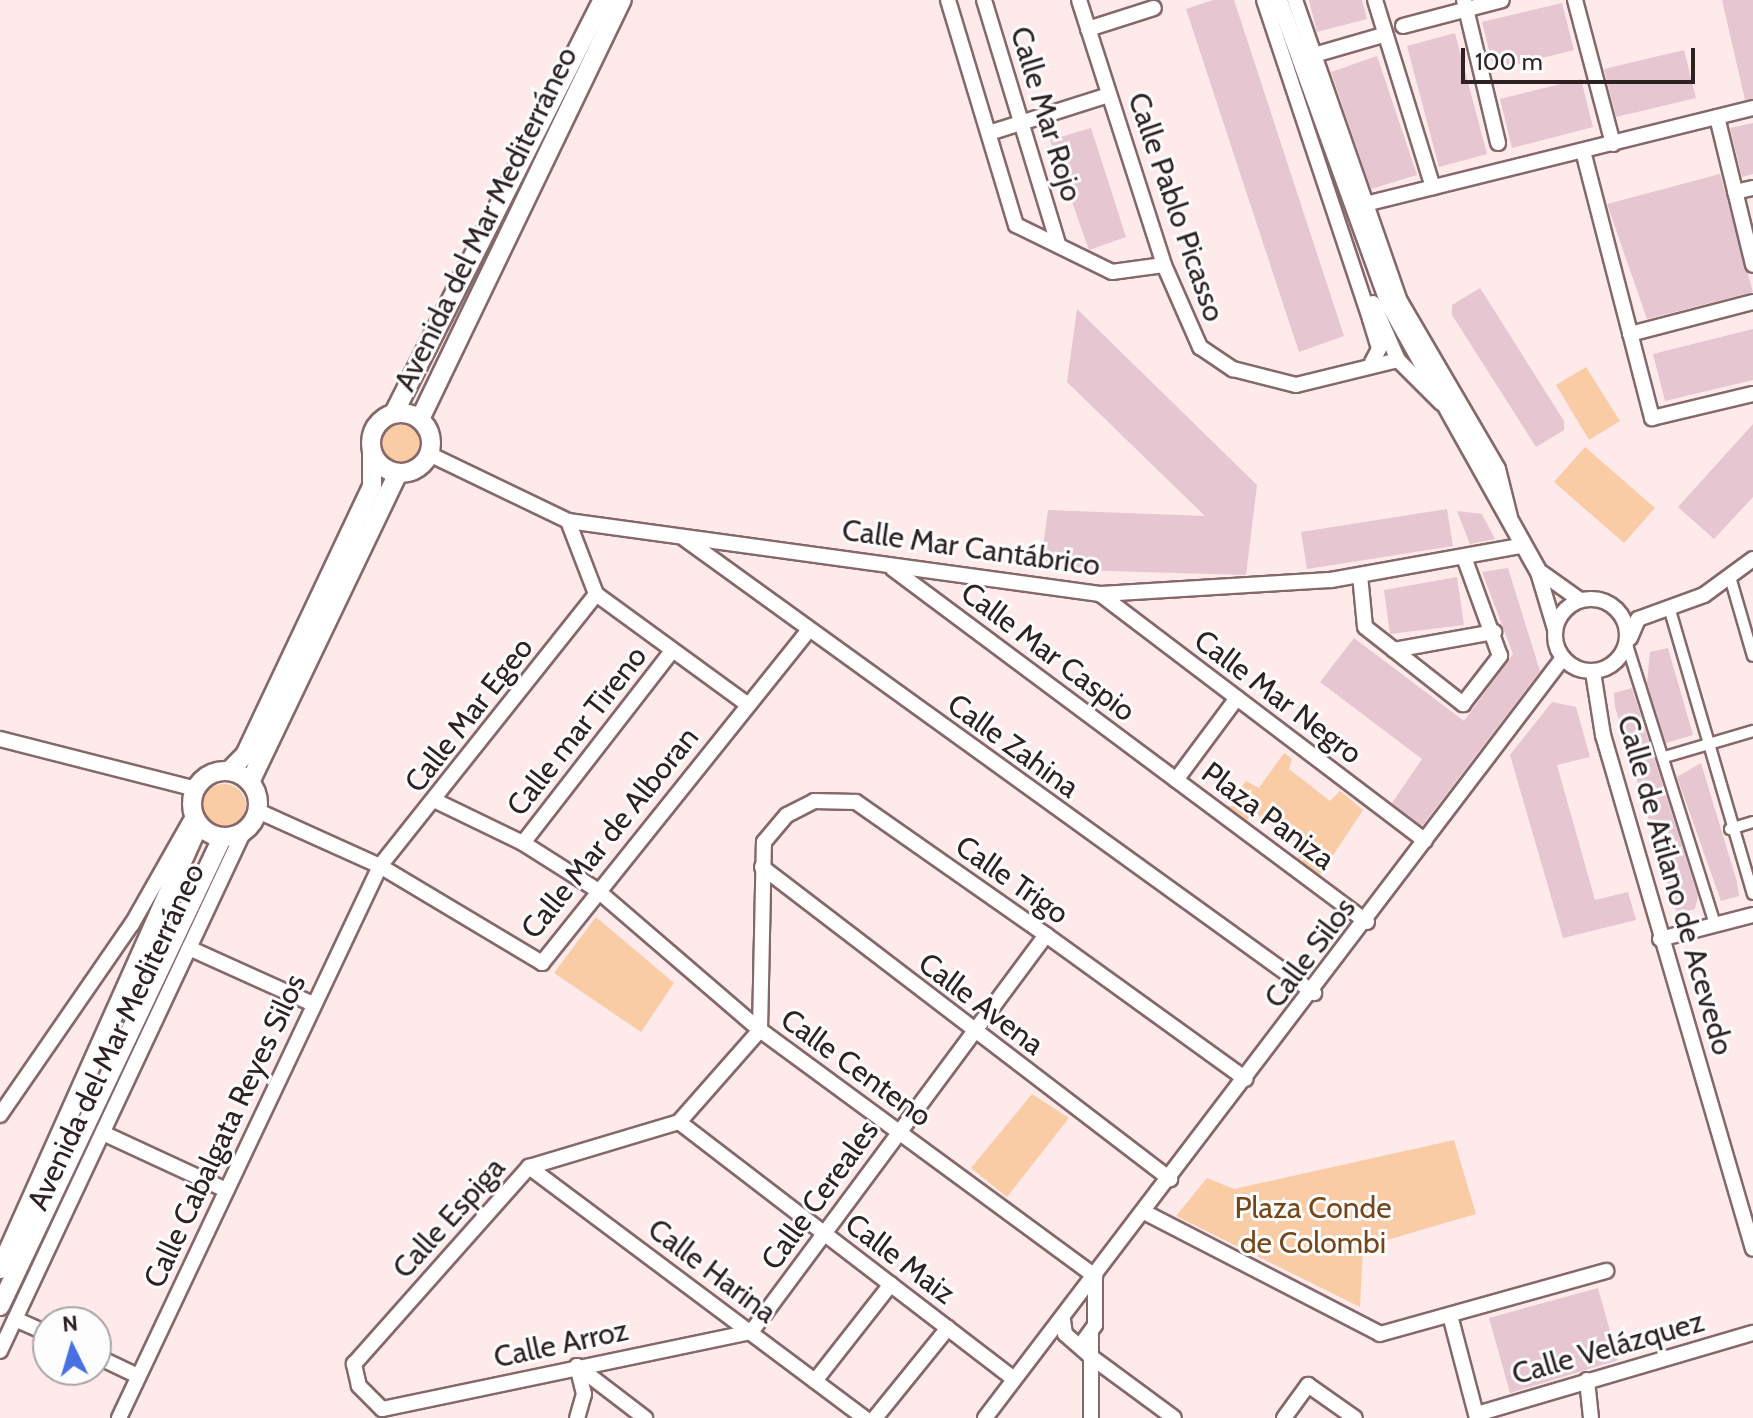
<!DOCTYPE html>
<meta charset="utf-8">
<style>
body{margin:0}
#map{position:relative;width:1753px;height:1418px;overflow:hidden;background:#feeaea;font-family:Cabin,sans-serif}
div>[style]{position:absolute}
.green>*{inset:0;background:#facca6}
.round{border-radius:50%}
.building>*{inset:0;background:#e5c6d1}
.roads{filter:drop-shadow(2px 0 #856869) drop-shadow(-2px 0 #856869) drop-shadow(0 2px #856869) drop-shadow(0 -2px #856869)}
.pedestrian>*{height:10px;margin:-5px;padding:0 5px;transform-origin:5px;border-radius:5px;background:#fff}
.minor>*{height:14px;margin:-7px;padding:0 7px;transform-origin:7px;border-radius:7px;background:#fff}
.minor>.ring{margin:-7px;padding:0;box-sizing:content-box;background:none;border:14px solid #fff;border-radius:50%}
.tertiary>*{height:16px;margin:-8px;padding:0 8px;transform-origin:8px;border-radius:8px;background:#fff}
.secondary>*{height:18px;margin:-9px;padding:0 9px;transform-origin:9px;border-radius:9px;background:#fff}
.secondary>.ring{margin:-9px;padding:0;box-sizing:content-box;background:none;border:18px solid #fff;border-radius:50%}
span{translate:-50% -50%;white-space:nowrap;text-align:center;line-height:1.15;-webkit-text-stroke:6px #fdfdfd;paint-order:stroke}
.street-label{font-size:30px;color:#2d2122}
.park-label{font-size:30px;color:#744619}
.north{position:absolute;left:32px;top:1306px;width:80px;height:80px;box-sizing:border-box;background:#fdfdfd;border:2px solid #aaa5a5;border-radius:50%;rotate:355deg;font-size:22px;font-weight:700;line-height:32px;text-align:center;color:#2d2122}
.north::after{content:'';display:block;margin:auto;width:28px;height:36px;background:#4870e3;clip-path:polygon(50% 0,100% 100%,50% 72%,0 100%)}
.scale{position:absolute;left:1461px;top:48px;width:234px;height:36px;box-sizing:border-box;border:4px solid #2d2122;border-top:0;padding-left:10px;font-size:24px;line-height:28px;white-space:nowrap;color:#2d2122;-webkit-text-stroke:6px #fdfdfd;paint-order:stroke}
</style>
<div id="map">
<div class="green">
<div style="clip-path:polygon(1586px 367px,1620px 421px,1589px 440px,1556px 385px)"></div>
<div class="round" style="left:378px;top:420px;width:46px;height:46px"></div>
<div style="clip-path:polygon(1585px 447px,1655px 508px,1624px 543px,1554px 482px)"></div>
<div style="clip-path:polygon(1284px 753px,1292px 759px,1289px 769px,1330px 801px,1340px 791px,1363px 810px,1320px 875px,1297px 860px,1304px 848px,1254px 813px,1245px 822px,1226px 809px,1246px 781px,1259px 788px)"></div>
<div class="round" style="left:202px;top:784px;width:44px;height:44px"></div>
<div style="clip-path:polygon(596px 917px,674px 983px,641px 1032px,554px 973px)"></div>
<div style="clip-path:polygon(1032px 1094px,1069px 1118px,1007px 1197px,971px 1168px)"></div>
<div style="clip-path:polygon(1454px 1140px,1476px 1214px,1363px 1247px,1360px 1307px,1176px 1216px,1207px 1178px,1234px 1189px)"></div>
</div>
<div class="building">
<div style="clip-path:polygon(1213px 0,1234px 0,1344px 336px,1299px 352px,1186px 9px)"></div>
<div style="clip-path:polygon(1309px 0,1362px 0,1367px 19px,1317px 32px)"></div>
<div style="clip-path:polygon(1722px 0,1753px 0,1753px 98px,1745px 100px)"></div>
<div style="clip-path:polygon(1562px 3px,1574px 50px,1494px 70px,1482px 22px)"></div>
<div style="clip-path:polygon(1455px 33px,1487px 154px,1439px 167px,1407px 46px)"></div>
<div style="clip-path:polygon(1684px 50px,1696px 98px,1616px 117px,1604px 69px)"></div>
<div style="clip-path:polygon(1377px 56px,1417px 175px,1371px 189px,1331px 72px)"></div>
<div style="clip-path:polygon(1581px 79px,1593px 127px,1512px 148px,1500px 99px)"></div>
<div style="clip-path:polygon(1753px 123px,1753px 174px,1742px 177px,1730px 128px)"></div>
<div style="clip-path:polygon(1091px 128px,1126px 237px,1089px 250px,1050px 140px)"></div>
<div style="clip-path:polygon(1720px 174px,1753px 292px,1647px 319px,1607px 204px)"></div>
<div style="clip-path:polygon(1480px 288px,1564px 421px,1564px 430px,1536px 447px,1452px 315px,1452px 305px)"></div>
<div style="clip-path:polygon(1077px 309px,1257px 485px,1246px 575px,1040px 569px,1048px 510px,1205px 516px,1067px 382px)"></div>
<div style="clip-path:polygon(1753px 329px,1753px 380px,1665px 401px,1653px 354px)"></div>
<div style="clip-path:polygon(1753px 424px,1753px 497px,1714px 539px,1678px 507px)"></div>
<div style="clip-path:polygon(1447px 509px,1453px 546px,1307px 569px,1301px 532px)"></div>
<div style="clip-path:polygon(1457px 511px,1482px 514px,1495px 539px,1470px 544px)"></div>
<div style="clip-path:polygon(1508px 568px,1540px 671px,1422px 826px,1392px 803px,1422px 759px,1320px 682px,1354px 638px,1464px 721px,1513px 654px,1482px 572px)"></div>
<div style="clip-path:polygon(1457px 577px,1464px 625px,1390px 634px,1384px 590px)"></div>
<div style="clip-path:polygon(1668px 648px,1693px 735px,1666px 743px,1647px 683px,1650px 652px)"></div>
<div style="clip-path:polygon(1632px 688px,1698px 896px,1695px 909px,1677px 914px,1615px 707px,1614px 693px)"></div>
<div style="clip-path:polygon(1552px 702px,1576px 707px,1590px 757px,1557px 765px,1595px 900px,1628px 892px,1636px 920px,1563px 938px,1510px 755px)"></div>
<div style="clip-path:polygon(1701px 763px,1737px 882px,1739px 896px,1721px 901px,1677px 777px)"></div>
<div style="clip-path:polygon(1598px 1288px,1618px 1360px,1510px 1393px,1489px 1318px)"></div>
</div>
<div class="roads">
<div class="pedestrian">
<div style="left:1730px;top:577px;width:82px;rotate:73.8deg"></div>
<div style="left:1669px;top:607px;width:299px;rotate:73.7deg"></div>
<div style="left:1627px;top:645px;width:293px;rotate:72.5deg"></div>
<div style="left:1668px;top:756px;width:89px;rotate:-16.4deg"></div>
<div style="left:1730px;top:829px;width:24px;rotate:-17deg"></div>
</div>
<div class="minor">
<div style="left:948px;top:0;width:235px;rotate:73.2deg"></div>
<div style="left:1016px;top:225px;width:107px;rotate:26.1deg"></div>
<div style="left:1112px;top:272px;width:52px;rotate:-7.7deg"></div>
<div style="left:984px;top:0;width:254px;rotate:73.1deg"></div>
<div style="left:1079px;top:0;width:278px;rotate:72.2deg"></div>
<div style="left:1164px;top:265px;width:90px;rotate:66.3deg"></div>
<div style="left:1200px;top:347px;width:40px;rotate:34deg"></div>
<div style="left:1233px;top:369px;width:65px;rotate:14.3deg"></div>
<div style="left:1296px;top:385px;width:105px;rotate:-13.8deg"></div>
<div style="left:1264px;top:0;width:336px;rotate:71.6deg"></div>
<div style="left:1370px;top:319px;width:31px;rotate:73deg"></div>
<div style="left:1379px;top:349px;width:15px;rotate:118deg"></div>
<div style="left:1295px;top:0;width:319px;rotate:70.8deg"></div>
<div style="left:1400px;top:301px;width:194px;rotate:59.7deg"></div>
<div style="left:1498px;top:469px;width:49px;rotate:76deg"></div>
<div style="left:1375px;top:0;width:196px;rotate:72.8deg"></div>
<div style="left:1464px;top:0;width:147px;rotate:76.6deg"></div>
<div style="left:1575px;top:0;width:149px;rotate:75.2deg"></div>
<div style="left:1403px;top:26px;width:102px;rotate:-14.7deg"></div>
<div style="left:1088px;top:29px;width:69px;rotate:-17.7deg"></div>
<div style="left:1314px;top:55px;width:72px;rotate:-16.2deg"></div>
<div style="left:1717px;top:117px;width:152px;rotate:76.3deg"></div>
<div style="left:989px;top:133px;width:126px;rotate:-17.6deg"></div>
<div style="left:1583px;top:151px;width:276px;rotate:75.5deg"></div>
<div style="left:1652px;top:418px;width:104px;rotate:-13.4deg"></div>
<div style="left:1735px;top:192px;width:18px;rotate:-13deg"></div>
<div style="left:1365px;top:204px;width:400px;rotate:-13.9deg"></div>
<div style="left:1373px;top:303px;width:62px;rotate:66.3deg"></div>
<div style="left:1398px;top:360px;width:61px;rotate:45deg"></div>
<div style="left:1630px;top:334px;width:127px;rotate:-14.6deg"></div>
<div style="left:429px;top:454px;width:154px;rotate:25.7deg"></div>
<div style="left:568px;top:521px;width:537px;rotate:7.81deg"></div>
<div style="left:1100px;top:594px;width:231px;rotate:-3.5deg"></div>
<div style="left:1331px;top:580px;width:192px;rotate:-10.2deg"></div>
<div style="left:568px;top:521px;width:78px;rotate:69deg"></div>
<div style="left:685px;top:539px;width:776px;rotate:35.82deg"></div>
<div style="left:893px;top:569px;width:591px;rotate:36.68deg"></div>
<div style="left:1537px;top:569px;width:63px;rotate:73.3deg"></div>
<div style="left:1542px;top:573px;width:47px;rotate:35.4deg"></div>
<div style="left:1360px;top:575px;width:52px;rotate:84.5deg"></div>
<div style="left:1365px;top:627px;width:125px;rotate:38.2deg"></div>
<div style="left:1463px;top:704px;width:61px;rotate:-52.4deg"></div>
<div style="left:1500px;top:656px;width:105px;rotate:-110deg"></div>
<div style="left:596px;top:594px;width:188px;rotate:36.1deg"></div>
<div style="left:1100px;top:594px;width:408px;rotate:37.2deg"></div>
<div class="ring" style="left:1555px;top:599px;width:58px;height:58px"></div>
<div style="left:1630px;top:638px;width:21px;rotate:-67deg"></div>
<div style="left:1638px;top:619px;width:70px;rotate:-20deg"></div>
<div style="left:1704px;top:595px;width:61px;rotate:-36.3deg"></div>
<div style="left:1394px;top:650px;width:102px;rotate:-10.2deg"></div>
<div style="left:1593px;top:672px;width:64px;rotate:81deg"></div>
<div style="left:1603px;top:735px;width:535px;rotate:73.73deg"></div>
<div style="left:0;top:739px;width:202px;rotate:14.3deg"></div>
<div style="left:1176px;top:780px;width:102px;rotate:-53.4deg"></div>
<div style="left:436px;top:801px;width:97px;rotate:25.8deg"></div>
<div style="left:523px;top:843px;width:88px;rotate:32.4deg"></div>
<div style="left:597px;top:890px;width:215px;rotate:40.7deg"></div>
<div style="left:760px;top:1030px;width:416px;rotate:36.3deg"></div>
<div style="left:258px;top:811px;width:134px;rotate:24.3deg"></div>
<div style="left:380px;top:866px;width:189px;rotate:30.9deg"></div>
<div style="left:542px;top:963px;width:425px;rotate:-51.3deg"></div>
<div style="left:523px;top:843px;width:243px;rotate:-52.2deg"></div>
<div style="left:762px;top:867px;width:514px;rotate:37.41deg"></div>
<div style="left:1046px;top:935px;width:495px;rotate:126.6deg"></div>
<div style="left:751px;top:1332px;width:377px;rotate:168.2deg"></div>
<div style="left:382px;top:1409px;width:33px;rotate:-135deg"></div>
<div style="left:359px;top:1386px;width:23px;rotate:-103deg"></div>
<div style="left:354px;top:1364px;width:264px;rotate:-48.4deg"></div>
<div style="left:529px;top:1167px;width:157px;rotate:-16.7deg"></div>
<div style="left:679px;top:1122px;width:123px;rotate:-48.6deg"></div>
<div style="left:760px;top:1030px;width:188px;rotate:-88.8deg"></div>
<div style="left:764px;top:842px;width:35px;rotate:-50deg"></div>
<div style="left:787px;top:815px;width:30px;rotate:-27deg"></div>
<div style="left:814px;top:801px;width:42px;rotate:1.4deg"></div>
<div style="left:856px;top:802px;width:232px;rotate:35deg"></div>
<div style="left:1046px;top:935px;width:246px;rotate:35.8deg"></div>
<div style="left:1660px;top:939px;width:96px;rotate:-14.5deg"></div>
<div style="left:189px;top:948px;width:136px;rotate:24.3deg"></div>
<div style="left:0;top:1115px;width:232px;rotate:-55.4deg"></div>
<div style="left:132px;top:924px;width:125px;rotate:-60.4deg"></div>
<div style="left:679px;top:1122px;width:422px;rotate:37.5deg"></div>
<div style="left:103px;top:1133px;width:136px;rotate:24.9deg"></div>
<div style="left:529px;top:1167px;width:419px;rotate:36.8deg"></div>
<div style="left:1146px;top:1213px;width:263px;rotate:27.3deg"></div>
<div style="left:1380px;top:1334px;width:235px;rotate:-15.6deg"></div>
<div style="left:15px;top:1319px;width:36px;rotate:24deg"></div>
<div style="left:1451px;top:1319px;width:102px;rotate:75.3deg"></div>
<div style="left:1063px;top:1320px;width:14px;rotate:82deg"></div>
<div style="left:1065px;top:1334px;width:33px;rotate:41deg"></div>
<div style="left:1090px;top:1356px;width:104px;rotate:36.4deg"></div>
<div style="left:1091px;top:1334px;width:84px;rotate:90deg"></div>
<div style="left:1085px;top:1339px;width:17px;rotate:-54deg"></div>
<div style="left:1095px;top:1325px;width:48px;rotate:-90deg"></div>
<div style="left:0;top:1351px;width:572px;rotate:-64.87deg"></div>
<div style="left:96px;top:1356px;width:47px;rotate:25.5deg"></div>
<div style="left:577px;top:1366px;width:86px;rotate:37.4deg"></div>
<div style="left:577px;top:1366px;width:29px;rotate:76deg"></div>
<div style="left:584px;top:1394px;width:25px;rotate:106deg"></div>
<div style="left:1587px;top:1380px;width:38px;rotate:84deg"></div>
<div style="left:815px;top:1381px;width:123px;rotate:-51.9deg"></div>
<div style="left:1477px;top:1414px;width:288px;rotate:-16.4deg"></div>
<div style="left:119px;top:1418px;width:611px;rotate:-64.69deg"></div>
<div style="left:380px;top:866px;width:347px;rotate:-51.5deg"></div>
<div style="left:875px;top:1418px;width:116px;rotate:-51deg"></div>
<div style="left:985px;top:1418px;width:955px;rotate:-52.75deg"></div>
<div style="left:1284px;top:1418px;width:41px;rotate:-54deg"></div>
<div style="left:1308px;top:1385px;width:57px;rotate:35.1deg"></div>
</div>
<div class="tertiary">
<div style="left:1279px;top:0;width:323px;rotate:70.1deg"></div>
<div style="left:1389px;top:304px;width:304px;rotate:60.8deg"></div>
</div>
<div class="secondary">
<div class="ring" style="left:371px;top:413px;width:42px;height:42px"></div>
<div style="left:394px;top:413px;width:463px;rotate:-63.2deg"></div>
<div style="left:420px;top:419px;width:465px;rotate:-64.3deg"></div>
<div class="ring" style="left:192px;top:771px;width:48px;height:48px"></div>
<div style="left:229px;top:771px;width:23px;rotate:-45deg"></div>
<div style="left:245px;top:755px;width:297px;rotate:-64.7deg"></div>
<div style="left:372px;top:486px;width:32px;rotate:-90deg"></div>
<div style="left:250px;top:782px;width:343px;rotate:-64.4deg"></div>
<div style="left:0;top:1269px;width:487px;rotate:-65.9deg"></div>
<div style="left:0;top:1306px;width:518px;rotate:-64.62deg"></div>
</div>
</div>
<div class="street-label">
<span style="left:1046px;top:114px;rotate:73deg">Calle Mar Rojo</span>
<span style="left:1176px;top:207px;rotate:71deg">Calle Pablo Picasso</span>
<span style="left:486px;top:219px;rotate:-64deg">Avenida del Mar Mediterráneo</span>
<span style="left:971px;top:548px;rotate:8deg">Calle Mar Cantábrico</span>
<span style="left:1048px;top:652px;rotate:37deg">Calle Mar Caspio</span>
<span style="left:1278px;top:697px;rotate:37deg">Calle Mar Negro</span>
<span style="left:469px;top:715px;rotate:-52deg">Calle Mar Egeo</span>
<span style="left:577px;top:731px;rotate:-52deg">Calle mar Tireno</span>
<span style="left:1013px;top:746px;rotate:36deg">Calle Zahina</span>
<span style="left:1268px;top:816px;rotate:37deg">Plaza Paniza</span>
<span style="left:610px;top:833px;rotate:-51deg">Calle Mar de Alboran</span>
<span style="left:1012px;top:880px;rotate:35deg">Calle Trigo</span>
<span style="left:1675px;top:885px;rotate:74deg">Calle de Atilano de Acevedo</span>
<span style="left:1310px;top:953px;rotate:-53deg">Calle Silos</span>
<span style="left:981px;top:1004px;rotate:37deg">Calle Avena</span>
<span style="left:116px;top:1037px;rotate:-65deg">Avenida del Mar Mediterráneo</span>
<span style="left:856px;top:1068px;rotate:36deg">Calle Centeno</span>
<span style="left:225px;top:1131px;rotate:-65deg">Calle Cabalgata Reyes Silos</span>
<span style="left:820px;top:1195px;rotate:-54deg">Calle Cereales</span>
<span style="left:449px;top:1218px;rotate:-48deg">Calle Espiga</span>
<span style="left:900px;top:1259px;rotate:37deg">Calle Maiz</span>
<span style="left:712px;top:1271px;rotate:37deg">Calle Harina</span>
<span style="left:561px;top:1344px;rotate:-12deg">Calle Arroz</span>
<span style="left:1608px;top:1348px;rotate:-16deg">Calle Velázquez</span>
</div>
<div class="park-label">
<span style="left:1313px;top:1225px">Plaza Conde<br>de Colombi</span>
</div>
<div class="north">N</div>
<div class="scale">100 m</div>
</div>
